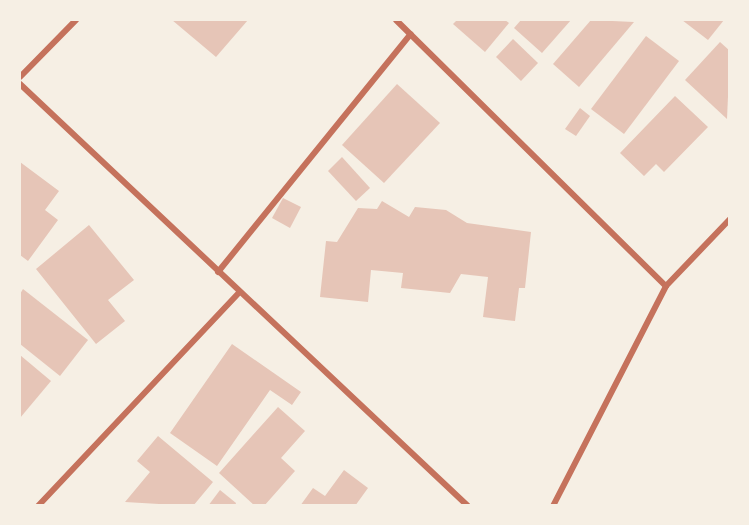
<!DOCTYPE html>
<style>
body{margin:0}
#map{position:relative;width:749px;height:525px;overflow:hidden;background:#f6efe4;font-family:Quicksand,sans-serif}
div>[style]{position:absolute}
.building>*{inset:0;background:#e6c5b7}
.minor>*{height:6px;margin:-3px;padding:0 3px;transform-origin:3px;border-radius:3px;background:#c5725c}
span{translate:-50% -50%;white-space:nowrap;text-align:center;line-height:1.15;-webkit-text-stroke:4.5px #f6efe4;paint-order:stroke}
.frame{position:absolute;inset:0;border:21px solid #f6efe4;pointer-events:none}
</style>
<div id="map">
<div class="building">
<div style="clip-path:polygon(172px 20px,248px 20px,216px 57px)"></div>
<div style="clip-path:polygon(457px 20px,505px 20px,509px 23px,485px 52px,453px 24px)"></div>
<div style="clip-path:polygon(521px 20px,571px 20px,542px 53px,514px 28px)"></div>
<div style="clip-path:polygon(591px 20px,634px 22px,579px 87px,553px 64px)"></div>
<div style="clip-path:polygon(682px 20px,724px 20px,708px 40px)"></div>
<div style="clip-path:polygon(646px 36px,679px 61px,624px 134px,591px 109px)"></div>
<div style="clip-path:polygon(513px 39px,538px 63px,521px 81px,496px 57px)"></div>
<div style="clip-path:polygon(720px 42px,730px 51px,727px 119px,685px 80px)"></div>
<div style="clip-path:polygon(397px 84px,440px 123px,384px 183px,342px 145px)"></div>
<div style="clip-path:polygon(675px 96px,708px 127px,664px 172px,656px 164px,644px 176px,620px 153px)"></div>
<div style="clip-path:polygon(580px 108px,590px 116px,576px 136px,565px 129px)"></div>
<div style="clip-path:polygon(342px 157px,370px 188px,356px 201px,328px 171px)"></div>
<div style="clip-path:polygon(20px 162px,59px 191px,45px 210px,58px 220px,28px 261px,20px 255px)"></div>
<div style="clip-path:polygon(283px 198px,301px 207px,290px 228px,272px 218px)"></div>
<div style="clip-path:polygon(382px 201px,409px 217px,415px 207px,446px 210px,467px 223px,531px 232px,525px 288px,519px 288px,515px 321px,483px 317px,488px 277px,461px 274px,450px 293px,401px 288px,403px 273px,371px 270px,368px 302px,320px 297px,326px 241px,337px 242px,358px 208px,377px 209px)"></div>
<div style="clip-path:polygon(89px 225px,134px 280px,108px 300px,125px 321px,96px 344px,36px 269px)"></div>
<div style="clip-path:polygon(23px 289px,88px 340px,60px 376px,20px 344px,20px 294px)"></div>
<div style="clip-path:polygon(232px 344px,301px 392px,292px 405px,270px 390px,217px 466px,170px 433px)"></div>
<div style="clip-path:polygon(20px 355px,51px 381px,20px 418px)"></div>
<div style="clip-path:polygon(278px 407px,305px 431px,281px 458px,295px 471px,264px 506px,255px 506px,219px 473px)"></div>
<div style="clip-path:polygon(158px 436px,213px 482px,193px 506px,125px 502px,150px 472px,137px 461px)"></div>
<div style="clip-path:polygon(344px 470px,368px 488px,355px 506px,300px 506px,313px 488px,325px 496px)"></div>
<div style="clip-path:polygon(220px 490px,236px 503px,235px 506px,208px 506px)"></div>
</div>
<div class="minor">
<div style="left:396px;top:20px;width:379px;rotate:44.6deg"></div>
<div style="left:20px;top:77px;width:80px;rotate:-45.5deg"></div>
<div style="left:20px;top:84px;width:615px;rotate:43.29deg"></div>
<div style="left:218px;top:272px;width:306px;rotate:-51deg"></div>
<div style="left:38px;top:506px;width:294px;rotate:-46.7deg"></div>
<div style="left:553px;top:506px;width:247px;rotate:-62.8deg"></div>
<div style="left:666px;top:286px;width:93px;rotate:-46.3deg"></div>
</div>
<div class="frame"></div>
</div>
